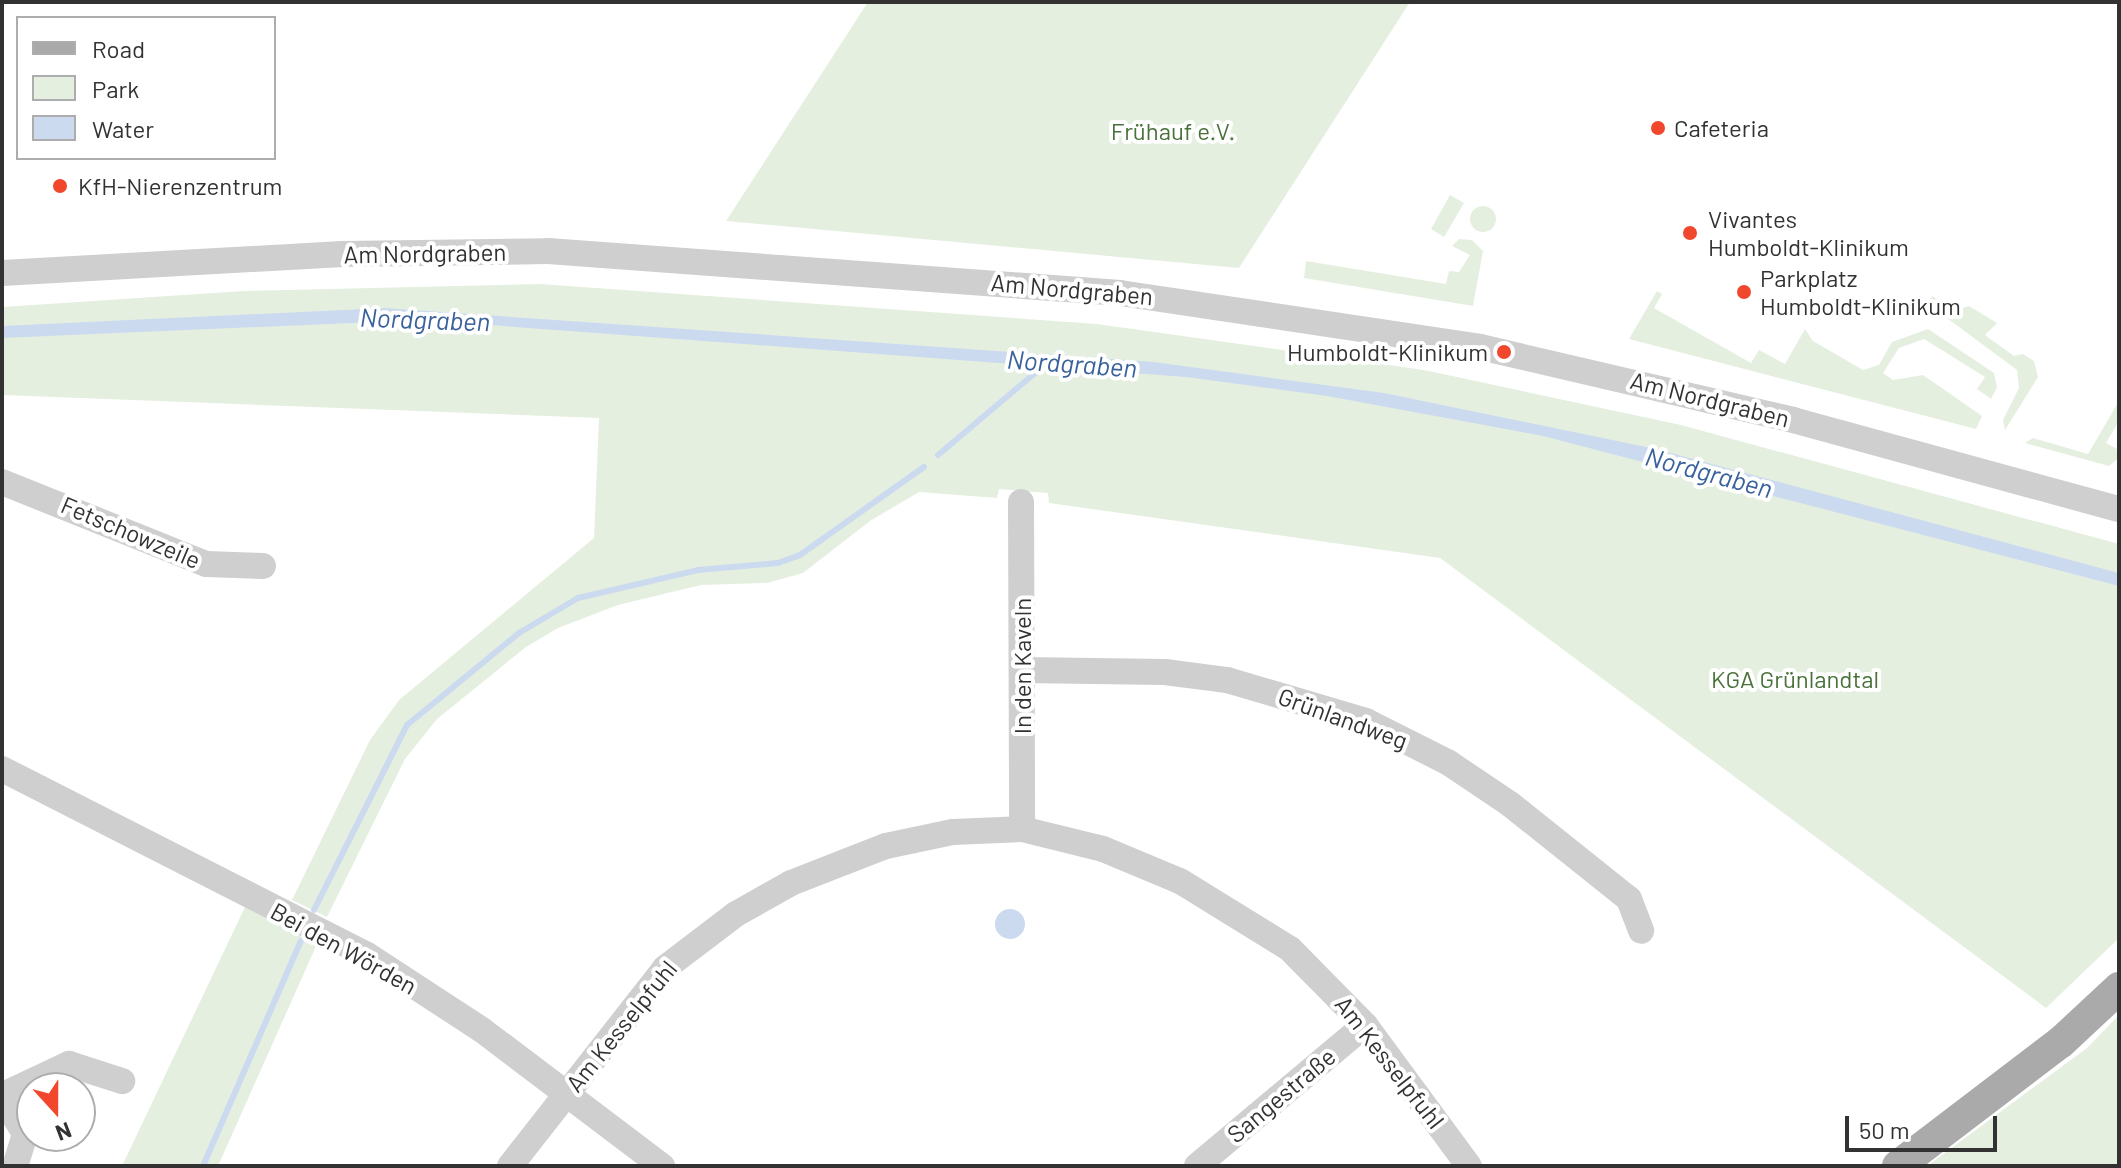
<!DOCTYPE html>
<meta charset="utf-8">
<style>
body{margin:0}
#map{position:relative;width:2121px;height:1168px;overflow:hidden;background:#fff;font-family:Barlow,sans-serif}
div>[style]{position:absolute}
.green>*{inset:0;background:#e5efe0}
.round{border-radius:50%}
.water>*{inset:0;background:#ccdaef}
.stream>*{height:6px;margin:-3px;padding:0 3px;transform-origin:3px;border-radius:3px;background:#ccdaef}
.minor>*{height:26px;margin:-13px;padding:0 13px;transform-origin:13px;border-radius:13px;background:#cfcfcf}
.major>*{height:32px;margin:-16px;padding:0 16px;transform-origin:16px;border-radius:16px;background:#aaa}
.dots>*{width:22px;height:22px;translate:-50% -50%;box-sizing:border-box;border:4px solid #fff;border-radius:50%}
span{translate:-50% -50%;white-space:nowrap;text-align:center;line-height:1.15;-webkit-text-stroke:8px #fff;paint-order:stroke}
.poi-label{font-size:24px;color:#323232}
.left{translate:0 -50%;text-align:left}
.right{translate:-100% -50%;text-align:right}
.park-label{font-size:24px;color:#49723b}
.street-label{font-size:24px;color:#323232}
.water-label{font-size:26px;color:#39619b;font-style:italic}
.frame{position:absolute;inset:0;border:4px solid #323232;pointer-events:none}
.legend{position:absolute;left:16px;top:16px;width:260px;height:144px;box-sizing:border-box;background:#fff;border:2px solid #adadad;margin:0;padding:10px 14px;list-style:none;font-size:24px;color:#323232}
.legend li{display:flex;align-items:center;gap:16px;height:40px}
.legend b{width:40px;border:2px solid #adadad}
.north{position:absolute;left:16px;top:1072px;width:80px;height:80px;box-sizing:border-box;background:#fff;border:2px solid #adadad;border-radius:50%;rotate:159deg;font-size:22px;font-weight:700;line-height:32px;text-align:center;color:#323232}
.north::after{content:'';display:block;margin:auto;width:28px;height:36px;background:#f0472d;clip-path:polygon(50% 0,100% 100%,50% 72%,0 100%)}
.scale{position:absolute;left:1845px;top:1116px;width:152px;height:36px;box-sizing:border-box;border:4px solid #323232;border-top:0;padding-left:10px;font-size:24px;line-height:28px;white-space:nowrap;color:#323232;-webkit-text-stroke:6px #fff;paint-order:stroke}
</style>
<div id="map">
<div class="green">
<div style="clip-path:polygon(868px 2px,1410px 2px,1239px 268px,726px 221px)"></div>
<div style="clip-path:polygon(1450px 195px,1464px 203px,1444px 237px,1431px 229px)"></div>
<div class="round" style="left:1470px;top:206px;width:26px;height:26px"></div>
<div style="clip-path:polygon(1459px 239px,1472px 240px,1483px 251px,1473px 306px,1304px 278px,1306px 261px,1446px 284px,1449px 271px,1459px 272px,1470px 255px,1452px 246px)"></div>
<div style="clip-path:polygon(540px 284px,1097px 324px,1424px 370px,1681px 425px,2119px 544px,2119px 938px,2046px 1008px,1440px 558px,1049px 503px,1048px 493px,999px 489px,997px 498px,919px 492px,870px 521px,803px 573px,767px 583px,701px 585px,618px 605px,558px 628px,526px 647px,437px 719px,405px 759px,327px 917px,292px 900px,370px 740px,399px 700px,594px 538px,599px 418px,2px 395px,2px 307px,244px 291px)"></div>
<div style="clip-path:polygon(1657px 291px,1662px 294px,1654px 308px,1751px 363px,1759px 350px,1785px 364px,1805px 329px,1813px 341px,1863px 370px,1879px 365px,1892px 342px,1928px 329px,1994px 373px,1997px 387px,1991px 399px,1977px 389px,1985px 377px,1924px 339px,1899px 348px,1883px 373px,1893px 380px,1923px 375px,1982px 416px,1976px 429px,1629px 339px)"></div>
<div style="clip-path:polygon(1932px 296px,1954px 310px,1969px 306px,1997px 323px,1985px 335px,2014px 356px,2023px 354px,2034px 361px,2038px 377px,2005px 430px,2003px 420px,2019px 388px,2017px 370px,1928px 304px)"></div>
<div style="clip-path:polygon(2119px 401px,2119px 421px,2106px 443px,2119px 450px,2119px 458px,2109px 466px,2025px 443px,2033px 438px,2088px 454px)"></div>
<div style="clip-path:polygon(245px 907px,317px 944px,218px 1166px,122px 1166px)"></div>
<div style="clip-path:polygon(2119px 1015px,2119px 1166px,1927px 1166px,2087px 1048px)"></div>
</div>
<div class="water">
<div style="clip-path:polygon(385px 308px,1154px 362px,1384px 393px,1656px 449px,2119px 573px,2119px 586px,1543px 436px,1327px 396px,1186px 377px,422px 320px,2px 338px,2px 326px)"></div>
<div class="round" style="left:995px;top:909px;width:30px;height:30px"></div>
</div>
<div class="stream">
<div style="left:938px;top:455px;width:144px;rotate:-40.2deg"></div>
<div style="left:314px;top:910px;width:207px;rotate:-63.3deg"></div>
<div style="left:407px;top:725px;width:145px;rotate:-39.4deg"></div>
<div style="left:519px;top:633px;width:69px;rotate:-30.7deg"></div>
<div style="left:578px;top:598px;width:123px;rotate:-13.1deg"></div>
<div style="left:698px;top:570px;width:80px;rotate:-5deg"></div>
<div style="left:778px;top:563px;width:23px;rotate:-20deg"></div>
<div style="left:800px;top:555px;width:152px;rotate:-35.4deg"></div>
<div style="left:203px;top:1166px;width:245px;rotate:-66.5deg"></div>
</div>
<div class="minor">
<div style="left:2px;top:273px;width:341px;rotate:-3.2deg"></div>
<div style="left:342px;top:254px;width:206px;rotate:-0.8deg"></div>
<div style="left:548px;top:251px;width:574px;rotate:4.2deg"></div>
<div style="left:1120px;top:293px;width:364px;rotate:8.5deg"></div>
<div style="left:1480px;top:347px;width:321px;rotate:13.1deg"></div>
<div style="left:1793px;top:420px;width:338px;rotate:15.3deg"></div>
<div style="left:2px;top:482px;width:220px;rotate:21.9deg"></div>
<div style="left:206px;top:564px;width:57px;rotate:2deg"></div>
<div style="left:1021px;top:502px;width:327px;rotate:89.8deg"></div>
<div style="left:1022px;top:670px;width:143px;rotate:0.8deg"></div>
<div style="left:1165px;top:672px;width:63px;rotate:7.4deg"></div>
<div style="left:1227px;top:680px;width:145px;rotate:16.4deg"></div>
<div style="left:1366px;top:721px;width:93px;rotate:26.8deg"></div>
<div style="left:1449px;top:763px;width:73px;rotate:33.9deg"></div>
<div style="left:1510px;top:804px;width:152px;rotate:38.6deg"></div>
<div style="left:1629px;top:899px;width:34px;rotate:69deg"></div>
<div style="left:2px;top:769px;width:410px;rotate:27deg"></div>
<div style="left:367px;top:955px;width:137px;rotate:33.1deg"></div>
<div style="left:482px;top:1030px;width:226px;rotate:37.1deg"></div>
<div style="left:5px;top:1094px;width:71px;rotate:-25.1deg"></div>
<div style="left:69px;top:1064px;width:56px;rotate:17.8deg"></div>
<div style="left:10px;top:1109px;width:29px;rotate:59deg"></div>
<div style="left:25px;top:1134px;width:34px;rotate:107deg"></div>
<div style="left:510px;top:1166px;width:251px;rotate:-51.9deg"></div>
<div style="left:665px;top:968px;width:89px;rotate:-37.3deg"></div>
<div style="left:736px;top:914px;width:63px;rotate:-29.4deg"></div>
<div style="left:791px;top:883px;width:102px;rotate:-21.3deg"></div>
<div style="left:886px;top:846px;width:68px;rotate:-11.8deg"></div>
<div style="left:953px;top:832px;width:69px;rotate:-2.5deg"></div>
<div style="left:1022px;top:829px;width:83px;rotate:13.9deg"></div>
<div style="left:1103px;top:849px;width:83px;rotate:22.6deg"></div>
<div style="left:1180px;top:881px;width:129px;rotate:31.7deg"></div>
<div style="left:1290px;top:949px;width:107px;rotate:45.4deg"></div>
<div style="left:1365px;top:1025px;width:175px;rotate:53.6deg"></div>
<div style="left:1197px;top:1166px;width:219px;rotate:-40deg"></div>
</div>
<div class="major">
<div style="left:1898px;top:1166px;width:205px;rotate:-37.3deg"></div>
<div style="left:2061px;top:1042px;width:79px;rotate:-43deg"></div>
</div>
<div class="dots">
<div style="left:1658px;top:128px;background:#f0472d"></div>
<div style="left:60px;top:186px;background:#f0472d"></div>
<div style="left:1690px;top:233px;background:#f0472d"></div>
<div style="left:1744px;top:292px;background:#f0472d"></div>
<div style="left:1504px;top:352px;background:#f0472d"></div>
</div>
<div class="poi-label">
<span class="left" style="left:1674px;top:128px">Cafeteria</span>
<span class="left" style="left:78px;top:186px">KfH-Nierenzentrum</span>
<span class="left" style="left:1708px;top:233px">Vivantes<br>Humboldt-Klinikum</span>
<span class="left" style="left:1760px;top:292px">Parkplatz<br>Humboldt-Klinikum</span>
<span class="right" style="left:1488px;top:352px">Humboldt-Klinikum</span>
</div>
<div class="park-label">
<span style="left:1173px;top:131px">Frühauf e.V.</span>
<span style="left:1795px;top:679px">KGA Grünlandtal</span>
</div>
<div class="street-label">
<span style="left:425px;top:253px;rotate:-1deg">Am Nordgraben</span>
<span style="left:1072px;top:289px;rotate:5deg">Am Nordgraben</span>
<span style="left:1710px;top:399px;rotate:14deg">Am Nordgraben</span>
<span style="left:131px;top:532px;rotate:23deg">Fetschowzeile</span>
<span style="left:1022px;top:666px;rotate:-90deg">In den Kaveln</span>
<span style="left:1343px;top:718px;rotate:20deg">Grünlandweg</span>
<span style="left:344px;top:948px;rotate:29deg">Bei den Wörden</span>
<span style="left:621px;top:1026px;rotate:-51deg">Am Kesselpfuhl</span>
<span style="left:1390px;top:1062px;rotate:52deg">Am Kesselpfuhl</span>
<span style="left:1281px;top:1095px;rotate:-40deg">Sangestraße</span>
</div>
<div class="water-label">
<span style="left:425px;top:319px;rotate:2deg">Nordgraben</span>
<span style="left:1072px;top:363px;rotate:4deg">Nordgraben</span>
<span style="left:1709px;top:472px;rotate:15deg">Nordgraben</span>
</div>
<div class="frame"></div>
<ul class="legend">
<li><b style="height:10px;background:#aaa"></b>Road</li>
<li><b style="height:22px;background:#e5efe0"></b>Park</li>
<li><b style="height:22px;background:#ccdaef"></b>Water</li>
</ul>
<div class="north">N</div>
<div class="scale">50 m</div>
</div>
